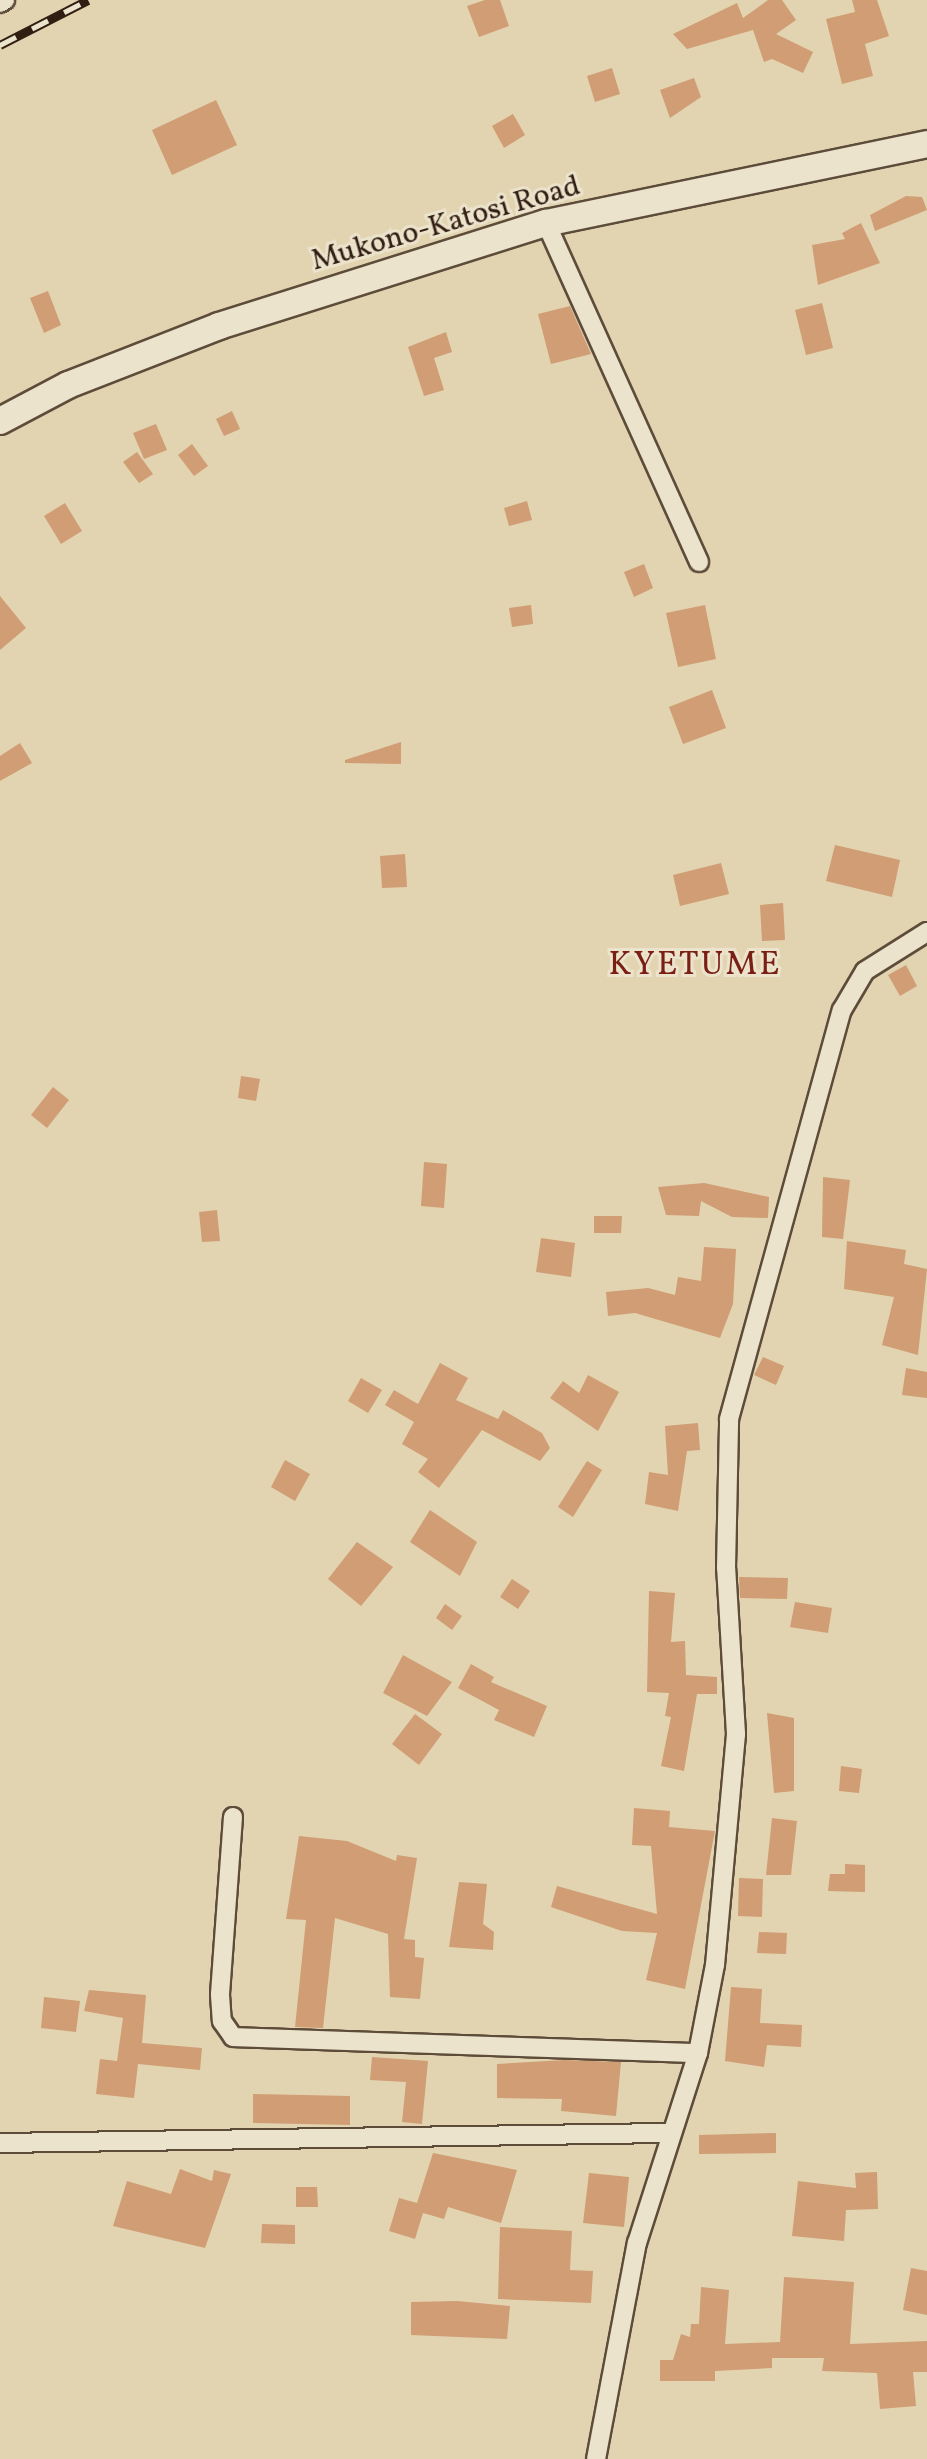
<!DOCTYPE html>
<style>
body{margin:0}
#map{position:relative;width:927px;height:2459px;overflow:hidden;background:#e2d4b1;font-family:Vollkorn,serif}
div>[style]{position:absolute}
.building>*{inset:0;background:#d09d74}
.roads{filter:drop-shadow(2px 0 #5d4c3a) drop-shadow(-2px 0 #5d4c3a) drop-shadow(0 2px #5d4c3a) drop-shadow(0 -2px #5d4c3a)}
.street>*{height:18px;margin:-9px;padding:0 9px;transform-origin:9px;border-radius:9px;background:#ece3cc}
.secondary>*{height:26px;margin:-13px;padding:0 13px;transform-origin:13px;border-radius:13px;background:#ece3cc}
.rail>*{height:9px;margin-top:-4.5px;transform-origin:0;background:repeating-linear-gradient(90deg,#ece3cc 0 18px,#311e12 0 36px);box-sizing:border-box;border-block:2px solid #311e12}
span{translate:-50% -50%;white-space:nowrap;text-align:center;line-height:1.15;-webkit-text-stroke:6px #ece3cc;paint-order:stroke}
.street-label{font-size:30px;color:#311e12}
.quarter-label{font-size:34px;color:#7a1f14;letter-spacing:2px}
</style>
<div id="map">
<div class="building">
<div style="clip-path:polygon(485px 0,500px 0,509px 26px,479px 37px,467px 6px)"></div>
<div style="clip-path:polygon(768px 0,782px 0,796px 20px,776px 34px,813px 52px,803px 73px,772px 59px,764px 62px,753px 30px,687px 49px,673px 34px,737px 3px,743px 18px)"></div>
<div style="clip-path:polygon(852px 0,877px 0,889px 36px,865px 44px,873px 76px,842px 84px,826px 19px,855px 12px)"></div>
<div style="clip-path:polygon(612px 68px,620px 94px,595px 102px,587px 76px)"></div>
<div style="clip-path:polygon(694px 78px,701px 97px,670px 118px,660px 90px)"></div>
<div style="clip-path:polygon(216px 100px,237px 145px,172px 175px,152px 130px)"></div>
<div style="clip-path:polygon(513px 114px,525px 135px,504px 148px,492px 126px)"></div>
<div style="clip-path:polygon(906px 196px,922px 197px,927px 210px,875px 231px,870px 215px)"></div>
<div style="clip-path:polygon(861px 223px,880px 263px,818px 285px,812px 245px,845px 239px,842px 233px)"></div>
<div style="clip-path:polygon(48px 291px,61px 325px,44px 333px,30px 298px)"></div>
<div style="clip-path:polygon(822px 303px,833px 348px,806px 355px,795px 310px)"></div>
<div style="clip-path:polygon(570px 306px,591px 354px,551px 364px,538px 314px)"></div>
<div style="clip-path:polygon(446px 332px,452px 352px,434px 358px,444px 390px,424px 396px,408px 347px)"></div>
<div style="clip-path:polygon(232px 411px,240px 429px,224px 436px,216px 419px)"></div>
<div style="clip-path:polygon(156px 424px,167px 450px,144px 459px,133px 433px)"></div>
<div style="clip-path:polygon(192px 444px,208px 466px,194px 476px,178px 455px)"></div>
<div style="clip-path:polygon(137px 452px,153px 474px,139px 483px,123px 462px)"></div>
<div style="clip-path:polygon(527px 501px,532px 520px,509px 526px,504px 508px)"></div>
<div style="clip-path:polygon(65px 503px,82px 531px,61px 544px,44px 516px)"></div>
<div style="clip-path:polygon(644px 564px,653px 588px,634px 597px,624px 572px)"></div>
<div style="clip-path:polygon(0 596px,26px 628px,0 650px)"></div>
<div style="clip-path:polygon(531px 605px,533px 624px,512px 627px,509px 608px)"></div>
<div style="clip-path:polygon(705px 605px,716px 659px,678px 667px,666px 613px)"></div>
<div style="clip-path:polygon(712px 690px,726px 728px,683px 744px,669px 707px)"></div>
<div style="clip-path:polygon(401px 742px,401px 764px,345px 763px,345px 760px)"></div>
<div style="clip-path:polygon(20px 743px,32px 763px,0 781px,0 756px)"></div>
<div style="clip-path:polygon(835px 845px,900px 860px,892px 897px,826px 881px)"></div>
<div style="clip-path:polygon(405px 854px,407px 887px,382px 888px,380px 856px)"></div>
<div style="clip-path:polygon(721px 863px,729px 894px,680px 906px,673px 875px)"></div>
<div style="clip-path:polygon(783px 903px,785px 940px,762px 941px,760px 905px)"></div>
<div style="clip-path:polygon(906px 965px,917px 986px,900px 996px,888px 975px)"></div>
<div style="clip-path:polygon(241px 1076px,260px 1079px,256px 1101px,238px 1098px)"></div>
<div style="clip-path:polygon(53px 1087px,69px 1100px,47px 1128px,31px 1115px)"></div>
<div style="clip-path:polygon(424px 1162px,447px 1164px,444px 1208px,421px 1206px)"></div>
<div style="clip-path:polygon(823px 1177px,850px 1180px,843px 1239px,822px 1237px)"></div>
<div style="clip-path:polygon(704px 1183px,769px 1197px,768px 1218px,732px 1217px,701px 1201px,699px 1216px,666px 1215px,658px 1187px)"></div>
<div style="clip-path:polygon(217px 1210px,220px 1241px,202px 1242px,199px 1212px)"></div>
<div style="clip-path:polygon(594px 1216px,622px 1216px,621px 1233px,594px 1233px)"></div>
<div style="clip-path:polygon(541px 1238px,575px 1243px,571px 1277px,536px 1272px)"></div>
<div style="clip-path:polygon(847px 1241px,906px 1250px,904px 1264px,927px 1269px,918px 1355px,882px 1345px,894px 1297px,844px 1289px)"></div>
<div style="clip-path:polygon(704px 1247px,736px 1249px,733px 1304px,720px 1338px,635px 1313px,608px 1316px,606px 1292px,648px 1288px,675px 1295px,678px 1277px,701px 1281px)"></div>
<div style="clip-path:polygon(763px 1357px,784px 1366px,776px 1385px,754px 1375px)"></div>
<div style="clip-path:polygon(440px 1363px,468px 1378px,456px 1400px,498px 1419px,503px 1410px,542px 1433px,550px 1448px,540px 1461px,482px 1430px,439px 1488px,418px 1472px,428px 1459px,402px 1444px,414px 1422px,385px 1405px,394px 1390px,418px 1404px)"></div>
<div style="clip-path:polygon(906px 1368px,927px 1372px,927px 1398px,902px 1395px)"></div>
<div style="clip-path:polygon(588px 1375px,619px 1392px,598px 1431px,550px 1398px,563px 1381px,579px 1393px)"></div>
<div style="clip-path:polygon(361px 1378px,382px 1390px,368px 1413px,348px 1401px)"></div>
<div style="clip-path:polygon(698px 1423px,700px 1450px,687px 1451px,678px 1511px,645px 1504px,649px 1472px,668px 1475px,665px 1426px)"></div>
<div style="clip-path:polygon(285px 1460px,310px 1474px,295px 1501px,271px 1487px)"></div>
<div style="clip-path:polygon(587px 1461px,602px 1470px,573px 1517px,558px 1507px)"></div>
<div style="clip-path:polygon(430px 1510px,477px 1542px,460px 1576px,410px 1542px)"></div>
<div style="clip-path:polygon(357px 1542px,393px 1567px,361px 1606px,328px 1579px)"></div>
<div style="clip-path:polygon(739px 1577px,788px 1578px,787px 1599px,740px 1598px)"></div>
<div style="clip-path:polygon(512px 1579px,530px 1591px,518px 1609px,500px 1597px)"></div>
<div style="clip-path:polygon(649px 1591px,675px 1593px,671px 1642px,685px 1641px,686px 1675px,717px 1677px,717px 1694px,697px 1694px,684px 1771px,661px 1766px,671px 1717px,665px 1716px,669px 1693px,647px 1692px)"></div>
<div style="clip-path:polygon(795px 1602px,832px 1608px,828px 1633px,790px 1627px)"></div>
<div style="clip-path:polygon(445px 1604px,462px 1616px,452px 1630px,436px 1618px)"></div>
<div style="clip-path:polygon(403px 1655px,452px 1682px,427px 1716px,383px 1693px)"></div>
<div style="clip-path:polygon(471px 1664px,494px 1677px,491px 1682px,547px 1706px,534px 1737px,494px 1720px,499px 1710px,458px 1688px)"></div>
<div style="clip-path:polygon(767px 1713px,794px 1718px,794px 1791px,774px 1793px)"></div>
<div style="clip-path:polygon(415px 1714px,442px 1734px,419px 1765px,392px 1744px)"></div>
<div style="clip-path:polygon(841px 1766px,862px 1769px,859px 1793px,839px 1791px)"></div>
<div style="clip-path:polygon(634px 1808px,670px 1811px,669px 1827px,715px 1831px,685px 1989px,646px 1980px,657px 1933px,622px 1931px,551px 1907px,557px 1886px,657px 1914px,651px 1846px,632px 1845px)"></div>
<div style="clip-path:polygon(772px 1818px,797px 1821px,791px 1875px,766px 1875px)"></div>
<div style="clip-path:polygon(299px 1836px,347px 1841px,396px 1861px,397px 1855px,417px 1858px,404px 1939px,415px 1940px,415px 1957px,424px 1958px,420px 1999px,390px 1997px,388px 1934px,335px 1918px,323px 2028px,295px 2027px,306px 1920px,286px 1919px)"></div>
<div style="clip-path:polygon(845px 1864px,865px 1865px,865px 1892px,828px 1891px,830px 1874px,845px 1874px)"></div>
<div style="clip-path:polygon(739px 1878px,763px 1879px,762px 1917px,738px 1916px)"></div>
<div style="clip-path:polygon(459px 1882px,487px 1884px,483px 1924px,494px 1932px,493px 1950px,449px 1947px)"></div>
<div style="clip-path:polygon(759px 1932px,787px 1933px,786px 1954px,757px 1953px)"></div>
<div style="clip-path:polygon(731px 1987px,762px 1989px,760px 2023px,802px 2025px,801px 2047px,767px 2045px,764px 2067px,725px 2061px)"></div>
<div style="clip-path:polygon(89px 1990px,146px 1995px,142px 2043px,202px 2048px,200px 2070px,138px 2064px,134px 2098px,96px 2094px,100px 2059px,117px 2061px,123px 2018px,84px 2011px)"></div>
<div style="clip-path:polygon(44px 1997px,80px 2001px,76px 2032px,41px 2028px)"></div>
<div style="clip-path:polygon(372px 2057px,428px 2061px,422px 2124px,402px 2122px,406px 2082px,370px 2080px)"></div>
<div style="clip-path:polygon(565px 2060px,621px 2062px,616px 2116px,561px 2111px,562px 2099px,497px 2098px,497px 2064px)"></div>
<div style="clip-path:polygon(253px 2094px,350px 2096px,350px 2125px,253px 2123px)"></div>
<div style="clip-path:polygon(776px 2133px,776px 2153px,699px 2154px,699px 2135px)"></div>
<div style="clip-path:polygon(433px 2153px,517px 2170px,501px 2223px,448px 2207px,444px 2219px,423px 2213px,415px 2239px,389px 2231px,399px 2198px,417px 2203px)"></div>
<div style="clip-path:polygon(180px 2169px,212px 2181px,214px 2170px,231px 2174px,205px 2248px,113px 2226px,127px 2181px,171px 2194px)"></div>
<div style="clip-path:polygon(877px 2172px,878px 2209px,846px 2210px,844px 2241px,792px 2236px,798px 2181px,856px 2188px,855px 2173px)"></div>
<div style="clip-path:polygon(589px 2173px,629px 2177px,624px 2227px,583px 2223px)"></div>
<div style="clip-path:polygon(296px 2187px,317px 2187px,318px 2207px,296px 2207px)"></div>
<div style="clip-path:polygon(262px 2224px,295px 2225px,295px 2244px,261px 2243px)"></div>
<div style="clip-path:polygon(500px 2227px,572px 2231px,570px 2270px,593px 2271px,591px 2303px,498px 2299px)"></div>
<div style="clip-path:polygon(911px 2268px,927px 2271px,927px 2315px,903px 2310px)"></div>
<div style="clip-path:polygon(784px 2277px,854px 2282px,850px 2344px,927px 2341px,927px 2372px,913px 2372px,916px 2406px,880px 2409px,877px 2373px,822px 2371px,824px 2358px,772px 2358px,772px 2368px,715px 2371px,715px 2381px,660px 2381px,660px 2360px,673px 2360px,681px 2334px,690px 2337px,691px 2324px,699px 2324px,701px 2287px,729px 2290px,725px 2344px,780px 2342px)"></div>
<div style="clip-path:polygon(457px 2301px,510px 2306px,507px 2339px,411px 2335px,411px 2302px)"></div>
</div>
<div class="roads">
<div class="street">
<div style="left:0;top:3px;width:6px;rotate:-31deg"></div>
<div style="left:546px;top:223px;width:372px;rotate:65.7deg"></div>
<div style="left:233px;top:1817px;width:178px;rotate:94.2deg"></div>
<div style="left:220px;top:1995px;width:26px;rotate:86deg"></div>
<div style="left:222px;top:2021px;width:19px;rotate:55deg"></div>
<div style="left:233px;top:2037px;width:465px;rotate:2deg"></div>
<div style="left:0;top:2143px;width:669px;rotate:-0.86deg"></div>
<div style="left:596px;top:2459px;width:220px;rotate:-79.3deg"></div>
<div style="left:637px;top:2243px;width:200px;rotate:-72.2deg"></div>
<div style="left:698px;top:2053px;width:90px;rotate:-79.1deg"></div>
<div style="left:715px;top:1965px;width:232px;rotate:-84.8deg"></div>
<div style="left:736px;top:1734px;width:166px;rotate:-93.4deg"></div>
<div style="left:726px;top:1568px;width:149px;rotate:-88.8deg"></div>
<div style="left:729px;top:1419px;width:424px;rotate:-74.6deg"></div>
<div style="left:842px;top:1010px;width:45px;rotate:-59.5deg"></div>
<div style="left:865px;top:971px;width:73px;rotate:-32.2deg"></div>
</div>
<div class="secondary">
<div style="left:0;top:421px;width:77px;rotate:-27.9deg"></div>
<div style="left:68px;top:385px;width:162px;rotate:-21.3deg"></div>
<div style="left:219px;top:326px;width:343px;rotate:-17.5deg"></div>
<div style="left:546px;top:223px;width:389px;rotate:-11.7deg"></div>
</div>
</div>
<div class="rail">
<div style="left:0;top:45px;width:99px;rotate:-27.1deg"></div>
</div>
<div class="street-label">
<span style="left:446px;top:224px;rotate:-16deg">Mukono-Katosi Road</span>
</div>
<div class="quarter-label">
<span style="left:695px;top:966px">KYETUME</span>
</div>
</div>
